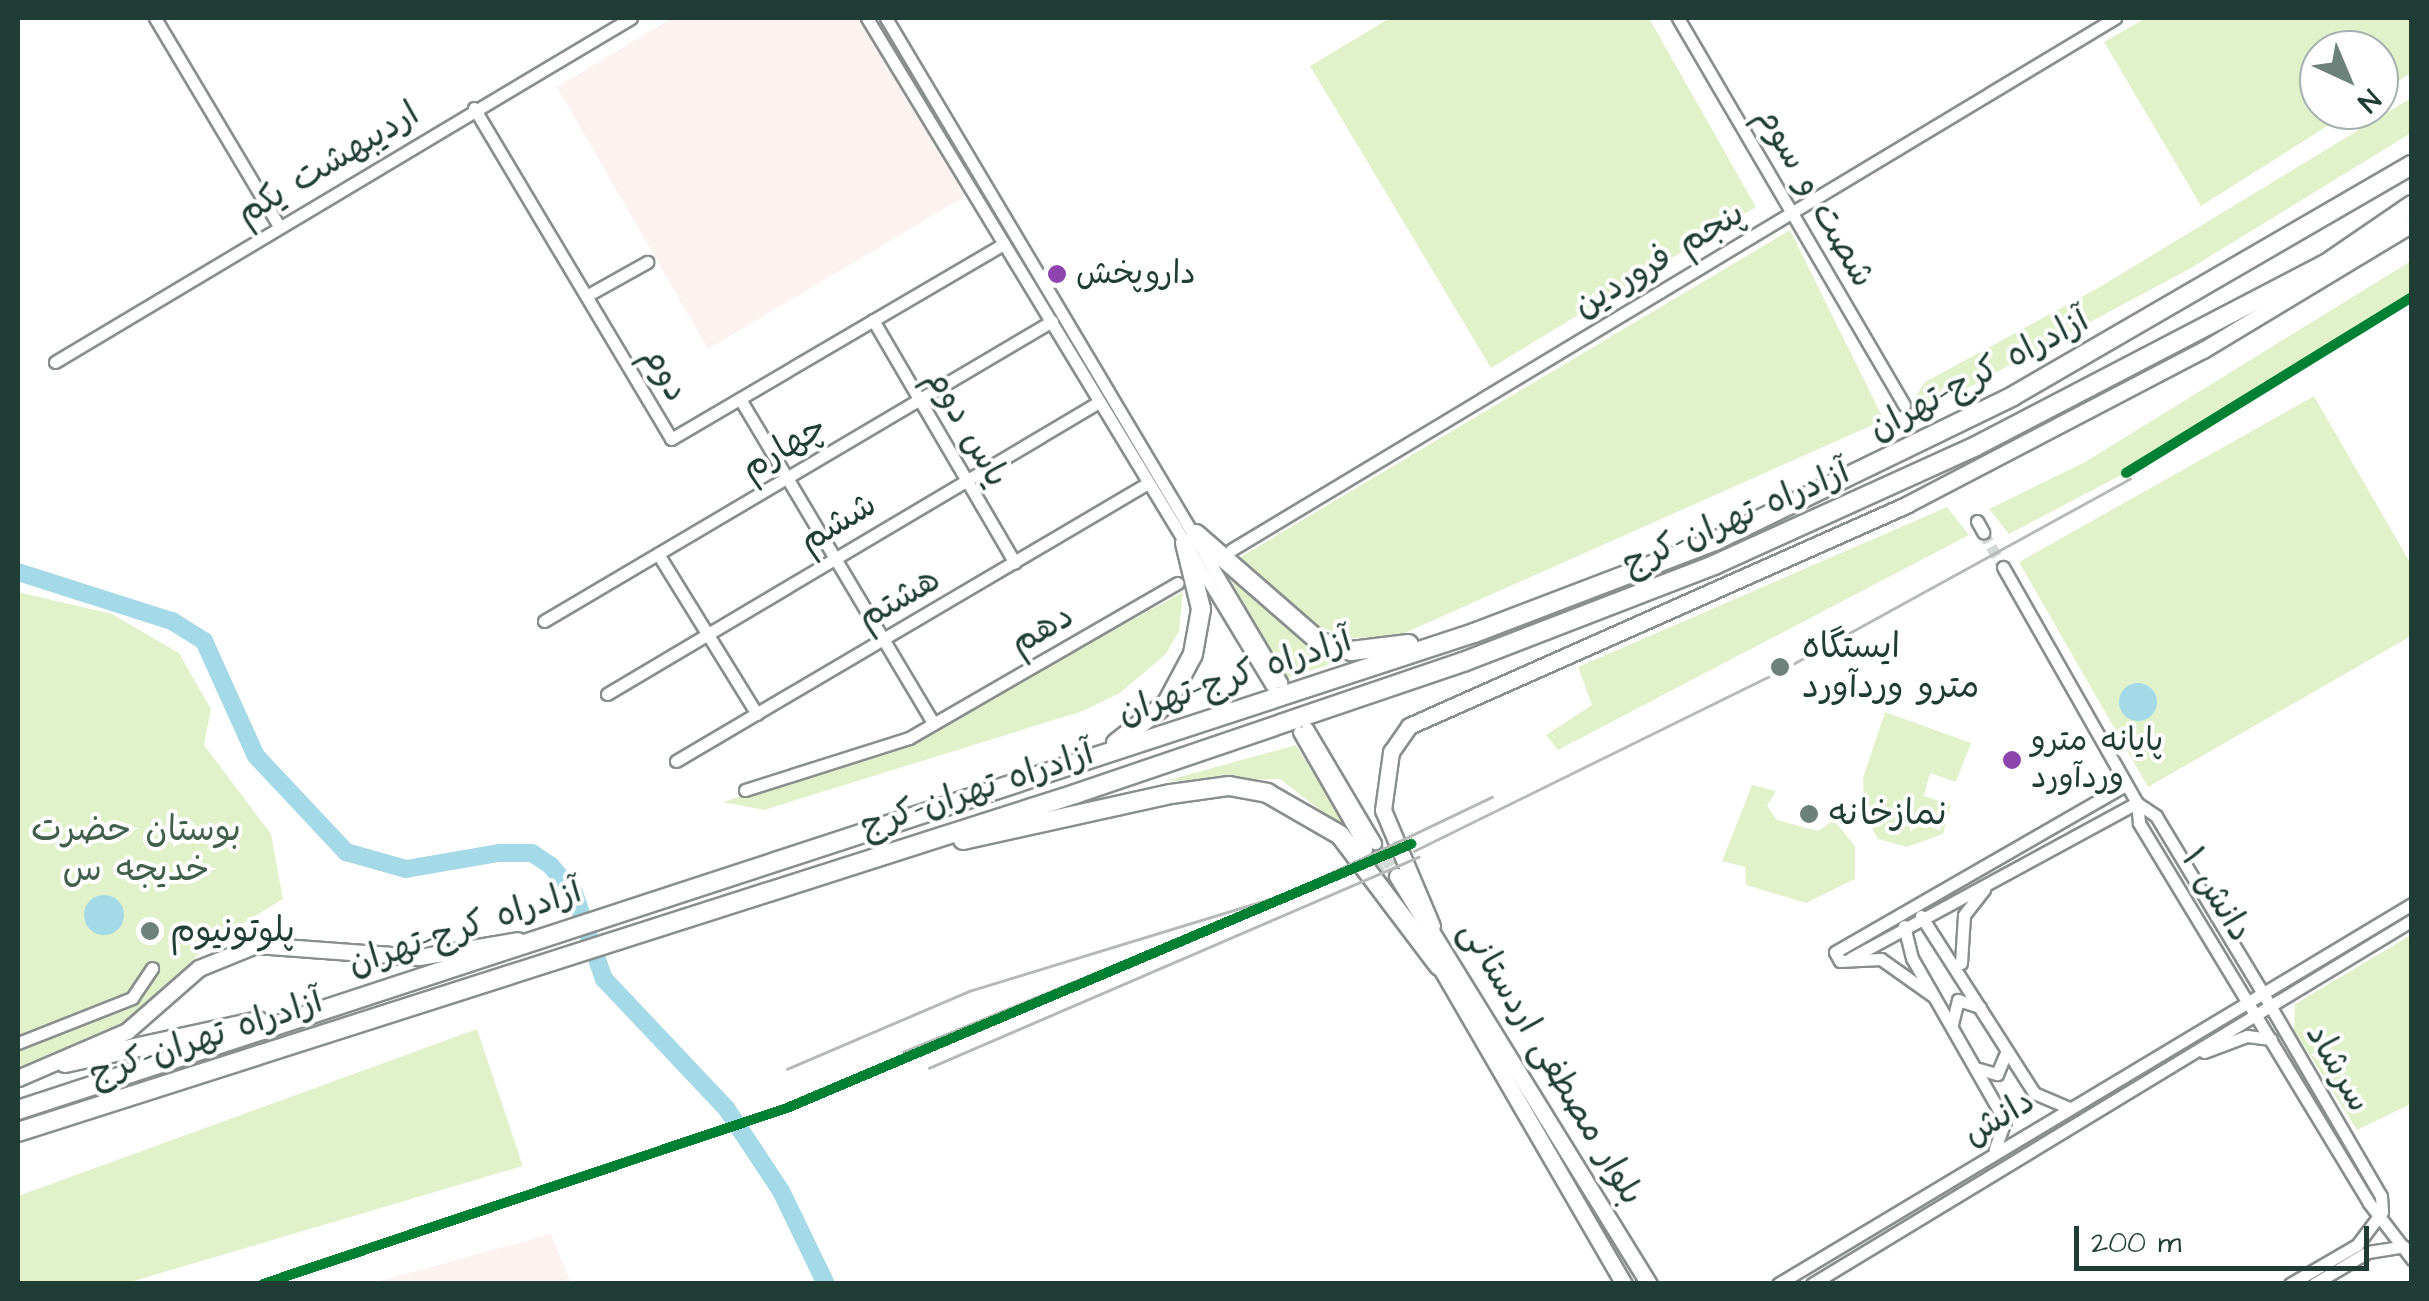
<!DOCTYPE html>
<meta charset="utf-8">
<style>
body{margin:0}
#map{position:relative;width:2429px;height:1301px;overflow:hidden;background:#fff;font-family:"Architects Daughter","Playpen Sans Arabic",sans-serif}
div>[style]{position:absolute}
.built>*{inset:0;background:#fcf3f0}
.green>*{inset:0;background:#e1f2cb}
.water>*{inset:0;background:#a4d9e7}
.round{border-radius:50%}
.river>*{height:18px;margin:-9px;padding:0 9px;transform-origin:9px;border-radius:9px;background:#a4d9e7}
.minor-tunnel>*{height:11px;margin-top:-5.5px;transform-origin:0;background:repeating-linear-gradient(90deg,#d2d8d6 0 11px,transparent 0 16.5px)}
.roads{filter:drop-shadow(2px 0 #898f8d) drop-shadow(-2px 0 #898f8d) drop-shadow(0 2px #898f8d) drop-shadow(0 -2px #898f8d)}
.minor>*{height:11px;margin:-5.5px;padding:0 5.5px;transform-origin:5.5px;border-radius:5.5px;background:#fff}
.major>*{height:15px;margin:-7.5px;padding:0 7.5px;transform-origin:7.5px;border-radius:7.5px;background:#fff}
.highway>*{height:18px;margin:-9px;padding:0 9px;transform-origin:9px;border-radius:9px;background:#fff}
.tram>*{height:2.5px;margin:-1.25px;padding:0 1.25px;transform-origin:1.25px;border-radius:1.25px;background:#b6b9b8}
.rail>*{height:2.5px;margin:-1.25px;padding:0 1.25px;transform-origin:1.25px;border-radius:1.25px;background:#b6b9b8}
.rail-1>*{height:10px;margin:-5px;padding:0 5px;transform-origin:5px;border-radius:5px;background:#008033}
.dots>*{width:28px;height:28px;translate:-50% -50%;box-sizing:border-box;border:5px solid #fff;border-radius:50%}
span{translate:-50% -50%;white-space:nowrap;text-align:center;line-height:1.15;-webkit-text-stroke:8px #fff;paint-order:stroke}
.bus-label{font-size:32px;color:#1f3d34}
.left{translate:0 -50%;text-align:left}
.street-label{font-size:35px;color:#1f3d34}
.poi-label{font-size:35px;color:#1f3d34}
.park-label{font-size:35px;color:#415f4a}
.frame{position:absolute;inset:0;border:20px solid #1f3d34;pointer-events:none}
.north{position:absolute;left:2299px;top:30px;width:100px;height:100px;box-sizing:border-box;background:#fff;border:2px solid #a5b1ae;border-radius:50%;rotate:136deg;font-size:28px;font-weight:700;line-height:40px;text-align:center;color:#1f3d34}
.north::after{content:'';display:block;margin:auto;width:35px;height:45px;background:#6d817b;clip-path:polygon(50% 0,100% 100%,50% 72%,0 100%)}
.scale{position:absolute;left:2074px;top:1226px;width:295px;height:45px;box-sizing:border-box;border:5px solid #1f3d34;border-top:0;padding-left:12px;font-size:30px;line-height:35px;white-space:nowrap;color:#1f3d34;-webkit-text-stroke:8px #fff;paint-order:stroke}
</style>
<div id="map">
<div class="built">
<div style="clip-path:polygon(672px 18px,863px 18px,972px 192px,708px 349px,557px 87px)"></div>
<div style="clip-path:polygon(551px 1234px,571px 1283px,373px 1283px)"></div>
</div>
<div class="green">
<div style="clip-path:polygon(1390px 18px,1649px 18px,1756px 207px,1491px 368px,1310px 66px)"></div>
<div style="clip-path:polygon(2146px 18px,2411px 18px,2411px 73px,2379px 93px,2379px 50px,2319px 50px,2319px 110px,2353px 110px,2201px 206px,2104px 42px)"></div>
<div style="clip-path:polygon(2411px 98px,2411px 133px,2191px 268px,1932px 407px,1916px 396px,1925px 382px,2098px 288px)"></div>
<div style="clip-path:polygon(1790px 230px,1884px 420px,1398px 636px,1351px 638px,1321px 628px,1237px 559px)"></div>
<div style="clip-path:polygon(2411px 261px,2411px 296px,2205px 431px,2009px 534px,1989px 509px,2085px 462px)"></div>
<div style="clip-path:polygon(2314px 396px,2411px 564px,2411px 636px,2148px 787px,2019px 562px)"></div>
<div style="clip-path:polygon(1947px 507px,1969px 535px,1558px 750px,1546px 735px,1592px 705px,1578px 667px)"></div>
<div style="clip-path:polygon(1229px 576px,1253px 591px,1347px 659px,1284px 679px)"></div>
<div style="clip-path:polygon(18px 592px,112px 614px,179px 653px,211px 709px,204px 745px,271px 834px,283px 899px,208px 945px,138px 1014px,56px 1059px,18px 1070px)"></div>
<div style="clip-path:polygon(1183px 592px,1179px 631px,1166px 654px,1120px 693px,1083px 711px,764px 810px,723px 802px,911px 741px)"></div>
<div style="clip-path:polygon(1885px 712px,1971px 743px,1956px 782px,1930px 773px,1924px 796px,1951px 805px,1943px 834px,1907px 847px,1878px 839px,1864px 813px,1863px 778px)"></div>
<div style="clip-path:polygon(1296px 745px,1351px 834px,1280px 779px,1165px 781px)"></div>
<div style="clip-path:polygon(1752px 785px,1776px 791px,1767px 806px,1777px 820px,1818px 831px,1834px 820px,1855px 846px,1855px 879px,1806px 903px,1746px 885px,1745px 867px,1722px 861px)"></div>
<div style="clip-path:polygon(2411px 935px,2411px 1104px,2357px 1130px,2294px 1030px,2295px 1004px)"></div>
<div style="clip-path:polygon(477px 1029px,523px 1166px,127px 1283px,18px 1283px,18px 1196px)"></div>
</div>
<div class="water">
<div class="round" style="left:2119px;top:683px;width:38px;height:38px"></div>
<div class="round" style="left:84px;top:895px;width:40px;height:40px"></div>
</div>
<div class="river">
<div style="left:18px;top:572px;width:162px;rotate:17.7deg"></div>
<div style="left:172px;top:621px;width:38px;rotate:32deg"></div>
<div style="left:204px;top:641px;width:126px;rotate:65.7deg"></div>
<div style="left:256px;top:756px;width:132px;rotate:46.8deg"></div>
<div style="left:346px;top:852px;width:62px;rotate:15.8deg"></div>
<div style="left:406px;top:869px;width:94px;rotate:-9.8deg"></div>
<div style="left:499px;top:853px;width:33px"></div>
<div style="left:532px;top:853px;width:23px;rotate:34deg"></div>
<div style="left:551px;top:866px;width:35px;rotate:50deg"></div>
<div style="left:574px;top:893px;width:91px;rotate:70.8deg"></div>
<div style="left:604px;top:979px;width:178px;rotate:46.6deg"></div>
<div style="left:726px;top:1108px;width:100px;rotate:56.5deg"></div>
<div style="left:781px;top:1191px;width:103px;rotate:64.2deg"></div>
</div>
<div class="minor-tunnel">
<div style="left:1983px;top:532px;width:40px;rotate:60.3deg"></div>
<div style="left:1375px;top:843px;width:40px;rotate:56deg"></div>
<div style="left:1366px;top:849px;width:40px;rotate:58deg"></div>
</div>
<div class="roads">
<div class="minor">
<div style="left:155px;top:18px;width:242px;rotate:59.2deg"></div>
<div style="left:867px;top:18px;width:781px;rotate:58.77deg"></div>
<div style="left:886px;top:18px;width:773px;rotate:59.25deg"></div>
<div style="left:1678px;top:18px;width:448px;rotate:59.7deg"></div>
<div style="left:474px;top:108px;width:385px;rotate:59.2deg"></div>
<div style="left:671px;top:439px;width:386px;rotate:-30.4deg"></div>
<div style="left:588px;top:295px;width:68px;rotate:-29.2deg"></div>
<div style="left:873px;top:320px;width:281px;rotate:59.7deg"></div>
<div style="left:55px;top:362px;width:671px;rotate:-30.85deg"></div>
<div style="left:740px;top:399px;width:378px;rotate:59.2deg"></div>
<div style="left:1977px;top:521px;width:13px;rotate:61deg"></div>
<div style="left:1231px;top:550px;width:1032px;rotate:-31.04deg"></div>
<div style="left:658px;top:554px;width:188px;rotate:58.3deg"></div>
<div style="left:2003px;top:567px;width:271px;rotate:60.4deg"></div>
<div style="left:2137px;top:803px;width:20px;rotate:84deg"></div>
<div style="left:2139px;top:823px;width:444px;rotate:58.8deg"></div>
<div style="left:2369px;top:1203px;width:71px;rotate:52.5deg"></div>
<div style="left:544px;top:621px;width:590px;rotate:-30.56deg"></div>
<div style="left:607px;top:694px;width:572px;rotate:-30.69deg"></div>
<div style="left:1307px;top:728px;width:134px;rotate:59.4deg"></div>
<div style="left:1299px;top:732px;width:135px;rotate:60.2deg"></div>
<div style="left:676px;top:761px;width:548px;rotate:-30.5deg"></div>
<div style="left:745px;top:790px;width:172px;rotate:-17.6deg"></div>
<div style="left:909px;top:738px;width:310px;rotate:-30deg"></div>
<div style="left:1921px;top:916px;width:210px;rotate:57.4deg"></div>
<div style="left:2034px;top:1093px;width:39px;rotate:23deg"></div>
<div style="left:1904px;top:926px;width:33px;rotate:76deg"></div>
<div style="left:1912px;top:958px;width:188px;rotate:60.3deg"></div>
<div style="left:2005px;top:1121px;width:30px;rotate:110deg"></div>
<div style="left:1851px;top:958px;width:325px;rotate:-28.5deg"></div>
<div style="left:2137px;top:803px;width:23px;rotate:34deg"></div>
<div style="left:2156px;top:816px;width:203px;rotate:58.9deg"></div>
<div style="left:2261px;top:990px;width:238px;rotate:59.8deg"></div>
<div style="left:2381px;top:1196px;width:16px;rotate:86deg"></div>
<div style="left:1961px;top:963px;width:48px;rotate:-86.4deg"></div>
<div style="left:1964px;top:915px;width:33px;rotate:-52deg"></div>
<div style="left:1933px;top:996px;width:64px;rotate:-144.6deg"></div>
<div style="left:1881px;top:959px;width:41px;rotate:177.2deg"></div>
<div style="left:1840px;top:961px;width:10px;rotate:-119deg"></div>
<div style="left:1835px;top:952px;width:335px;rotate:-29.9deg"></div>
<div style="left:1952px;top:1024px;width:25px;rotate:-76deg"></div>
<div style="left:1958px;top:1000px;width:23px;rotate:18deg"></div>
<div style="left:18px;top:1043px;width:123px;rotate:-21.5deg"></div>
<div style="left:132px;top:998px;width:36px;rotate:-56deg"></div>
<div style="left:2204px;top:1052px;width:46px;rotate:-20.4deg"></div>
<div style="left:2247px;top:1036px;width:24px;rotate:7deg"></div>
<div style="left:1979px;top:1069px;width:19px;rotate:16deg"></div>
<div style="left:1997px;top:1074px;width:25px;rotate:-67deg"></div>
<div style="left:1778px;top:1284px;width:739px;rotate:-30.94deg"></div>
<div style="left:1812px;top:1284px;width:702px;rotate:-31.24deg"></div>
<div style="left:2290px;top:1284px;width:78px;rotate:-30.2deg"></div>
<div style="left:2357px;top:1245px;width:41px;rotate:-52.9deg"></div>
<div style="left:2314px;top:1284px;width:63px;rotate:-30.7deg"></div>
<div style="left:2368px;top:1252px;width:36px;rotate:-9deg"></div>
</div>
<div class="major">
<div style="left:1397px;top:876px;width:480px;rotate:58.3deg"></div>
<div style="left:1432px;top:926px;width:126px;rotate:-112.9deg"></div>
<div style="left:1383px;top:810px;width:59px;rotate:-82.1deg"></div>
<div style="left:1391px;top:752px;width:32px;rotate:-55deg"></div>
<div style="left:1409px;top:726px;width:544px;rotate:-23.97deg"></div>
<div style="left:1906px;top:505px;width:335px;rotate:-27.6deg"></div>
<div style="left:2203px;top:350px;width:244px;rotate:-31.1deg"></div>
<div style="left:1435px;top:958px;width:377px;rotate:59.9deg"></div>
<div style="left:18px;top:1078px;width:119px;rotate:-23.3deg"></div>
<div style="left:127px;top:1031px;width:96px;rotate:-41.2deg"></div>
<div style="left:199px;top:968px;width:61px;rotate:-22deg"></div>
<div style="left:256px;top:945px;width:163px;rotate:4.2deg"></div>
<div style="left:419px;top:957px;width:100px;rotate:-9.7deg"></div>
</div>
<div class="highway">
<div style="left:1196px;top:534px;width:164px;rotate:41.1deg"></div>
<div style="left:1320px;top:642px;width:32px;rotate:16deg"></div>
<div style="left:1351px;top:651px;width:58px;rotate:-6.9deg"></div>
<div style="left:1116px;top:743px;width:65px;rotate:-38.1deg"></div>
<div style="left:1167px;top:703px;width:55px;rotate:-62deg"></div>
<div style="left:1193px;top:654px;width:46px;rotate:-79.9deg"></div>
<div style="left:1201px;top:609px;width:68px;rotate:-103.6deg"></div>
<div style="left:963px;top:840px;width:213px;rotate:-12.5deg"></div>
<div style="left:1171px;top:794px;width:59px;rotate:-7.9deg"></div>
<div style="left:1229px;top:786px;width:39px;rotate:10deg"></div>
<div style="left:1267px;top:793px;width:84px;rotate:29.9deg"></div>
<div style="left:1340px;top:835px;width:164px;rotate:52.9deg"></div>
<div style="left:65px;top:1063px;width:198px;rotate:-12.2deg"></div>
<div style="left:18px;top:1110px;width:1532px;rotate:-18.14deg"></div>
<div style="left:1474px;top:633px;width:258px;rotate:-20.9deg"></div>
<div style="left:1715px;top:541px;width:331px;rotate:-25.9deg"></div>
<div style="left:2013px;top:396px;width:461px;rotate:-30.1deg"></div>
<div style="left:18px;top:1132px;width:1110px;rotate:-17.73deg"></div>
<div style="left:1075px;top:794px;width:410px;rotate:-18.8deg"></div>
<div style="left:1463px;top:662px;width:269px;rotate:-21.1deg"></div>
<div style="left:1714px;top:565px;width:288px;rotate:-24.4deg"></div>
<div style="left:1976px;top:446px;width:394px;rotate:-27.5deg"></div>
<div style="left:2326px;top:264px;width:104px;rotate:-34.5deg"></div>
</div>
</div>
<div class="tram">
<div style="left:903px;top:1052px;width:278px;rotate:-22.4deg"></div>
<div style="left:929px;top:1068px;width:533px;rotate:-23.34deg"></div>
<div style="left:787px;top:1069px;width:198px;rotate:-23.2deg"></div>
<div style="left:969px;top:991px;width:325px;rotate:-17deg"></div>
<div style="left:1280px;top:896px;width:141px;rotate:-24.7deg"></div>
</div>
<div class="rail">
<div style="left:1408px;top:837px;width:93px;rotate:-25.5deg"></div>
<div style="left:1414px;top:851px;width:410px;rotate:-26.2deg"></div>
<div style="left:1782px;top:670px;width:397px;rotate:-28.8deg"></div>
</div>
<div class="rail-1">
<div style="left:2126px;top:473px;width:336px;rotate:-31.6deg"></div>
<div style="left:263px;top:1284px;width:553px;rotate:-18.57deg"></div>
<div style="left:787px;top:1108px;width:678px;rotate:-22.93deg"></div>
</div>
<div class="dots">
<div style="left:1057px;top:274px;background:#8e44ad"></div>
<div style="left:1780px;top:667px;background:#6d817b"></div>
<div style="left:2012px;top:760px;background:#8e44ad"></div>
<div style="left:1809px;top:814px;background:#6d817b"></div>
<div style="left:150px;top:931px;background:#6d817b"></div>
</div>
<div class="bus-label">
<span class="left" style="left:1076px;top:274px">داروپخش</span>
<span class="left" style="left:2031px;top:760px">پایانه مترو<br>وردآورد</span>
</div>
<div class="street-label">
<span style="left:328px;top:164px;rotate:-31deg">اردیبهشت یکم</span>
<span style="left:1815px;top:197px;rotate:60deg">شصت و سوم</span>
<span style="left:1659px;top:260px;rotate:-31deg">پنجم فروردین</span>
<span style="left:665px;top:374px;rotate:61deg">دوم</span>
<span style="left:1979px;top:375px;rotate:-28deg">آزادراه کرج-تهران</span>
<span style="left:967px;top:428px;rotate:60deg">یاس دوم</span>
<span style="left:784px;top:448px;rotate:-31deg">چهارم</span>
<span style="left:1736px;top:518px;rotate:-23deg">آزادراه تهران-کرج</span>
<span style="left:838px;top:523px;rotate:-31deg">ششم</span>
<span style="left:899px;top:599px;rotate:-30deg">هشتم</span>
<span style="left:1042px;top:630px;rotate:-30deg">دهم</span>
<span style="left:1235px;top:677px;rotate:-18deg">آزادراه کرج-تهران</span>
<span style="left:977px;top:790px;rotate:-18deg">آزادراه تهران-کرج</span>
<span style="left:2216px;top:895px;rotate:58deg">دانش ۱</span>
<span style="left:465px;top:928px;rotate:-18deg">آزادراه کرج-تهران</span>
<span style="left:206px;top:1038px;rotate:-18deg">آزادراه تهران-کرج</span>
<span style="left:1551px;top:1063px;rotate:59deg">بلوار مصطفی اردستانی</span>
<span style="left:2338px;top:1068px;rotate:60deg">سرشاد</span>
<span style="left:1999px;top:1118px;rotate:-31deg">دانش</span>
</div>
<div class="poi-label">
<span class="left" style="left:1802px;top:667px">ایستگاه<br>مترو وردآورد</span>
<span class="left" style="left:1829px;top:814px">نمازخانه</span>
<span class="left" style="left:170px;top:931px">پلوتونیوم</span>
</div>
<div class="park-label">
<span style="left:136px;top:850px">بوستان حضرت<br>خدیجه س</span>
</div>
<div class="frame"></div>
<div class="north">N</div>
<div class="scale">200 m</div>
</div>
